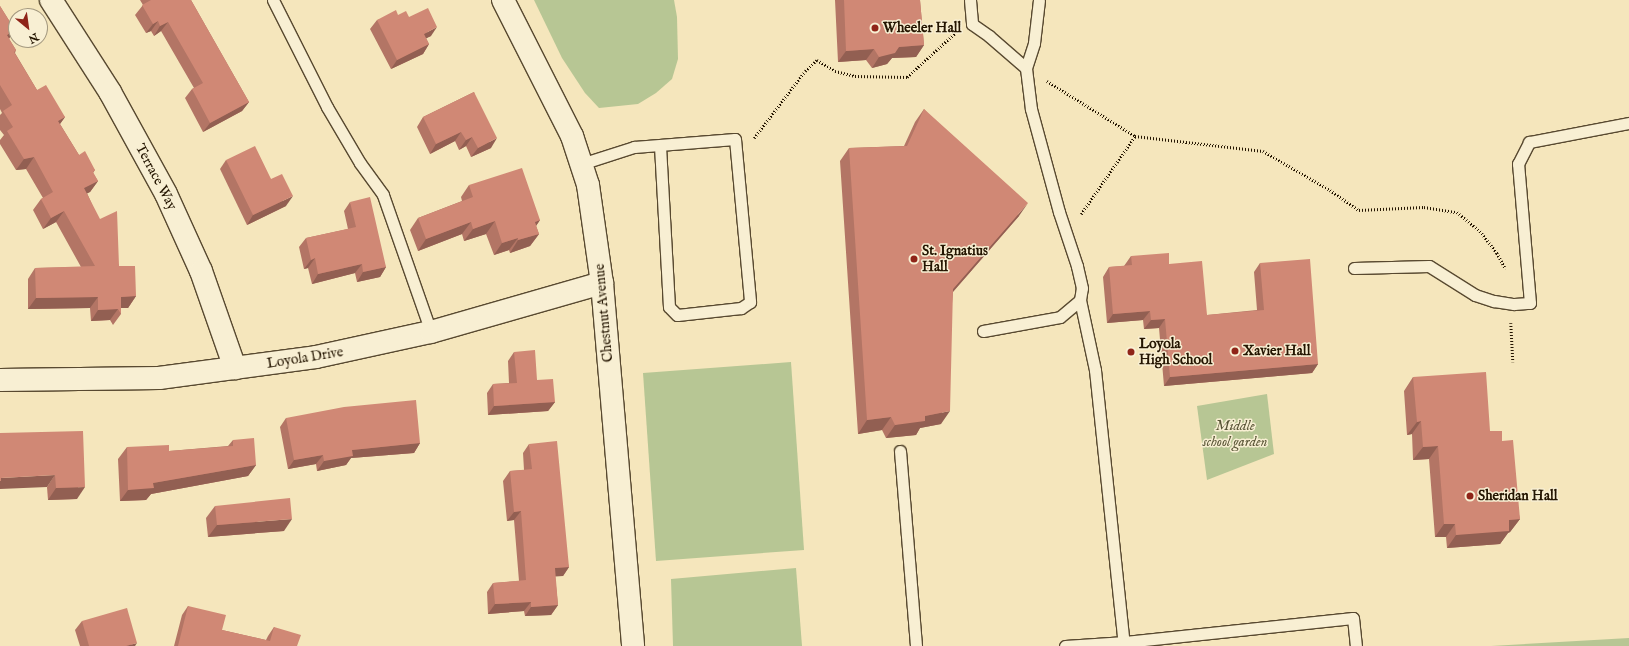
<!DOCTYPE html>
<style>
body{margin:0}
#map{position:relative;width:1629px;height:646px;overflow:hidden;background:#f5e6bc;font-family:"IM FELL English",serif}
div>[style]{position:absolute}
.green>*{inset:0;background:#b7c694}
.path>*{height:2.5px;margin-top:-1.25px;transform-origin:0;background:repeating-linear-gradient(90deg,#241501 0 1px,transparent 0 3px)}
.roads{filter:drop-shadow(1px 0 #584930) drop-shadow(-1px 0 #584930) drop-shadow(0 1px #584930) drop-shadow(0 -1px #584930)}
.service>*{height:11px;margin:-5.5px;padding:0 5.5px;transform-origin:5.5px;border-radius:5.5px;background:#f8efd3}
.minor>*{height:22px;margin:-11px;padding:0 11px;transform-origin:11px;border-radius:11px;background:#f8efd3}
.wall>*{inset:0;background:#b37565}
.shaded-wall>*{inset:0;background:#925f52}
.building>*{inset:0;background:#d08875}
.dots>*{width:11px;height:11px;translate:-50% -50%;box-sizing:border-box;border:2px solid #f8efd3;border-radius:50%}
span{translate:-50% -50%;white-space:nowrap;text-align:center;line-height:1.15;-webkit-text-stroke:3px #f8efd3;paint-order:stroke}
.poi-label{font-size:14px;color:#241501;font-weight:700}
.left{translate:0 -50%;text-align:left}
.street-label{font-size:14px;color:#241501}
.park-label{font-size:14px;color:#575334;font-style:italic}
.north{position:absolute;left:8px;top:8px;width:40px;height:40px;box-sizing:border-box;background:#f8efd3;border:1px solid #a3987f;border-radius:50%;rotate:151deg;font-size:11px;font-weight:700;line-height:16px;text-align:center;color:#241501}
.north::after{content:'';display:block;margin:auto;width:14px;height:18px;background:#8f2418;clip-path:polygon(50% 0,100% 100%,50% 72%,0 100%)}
</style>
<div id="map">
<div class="green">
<div style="clip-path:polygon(534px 0,674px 0,677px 17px,678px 59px,672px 79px,656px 93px,638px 104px,599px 108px,585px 93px,562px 58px)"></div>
<div style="clip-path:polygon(791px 362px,804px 550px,656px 561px,643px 373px)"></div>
<div style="clip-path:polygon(1267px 394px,1274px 454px,1207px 480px,1197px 406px)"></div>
<div style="clip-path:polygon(796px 568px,802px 646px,673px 646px,671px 579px)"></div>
<div style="clip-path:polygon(1629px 638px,1629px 646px,1491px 646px)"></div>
</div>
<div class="path">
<div style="left:1047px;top:81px;width:104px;rotate:32deg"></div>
<div style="left:1135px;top:136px;width:129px;rotate:6.7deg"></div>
<div style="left:1263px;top:151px;width:78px;rotate:30.2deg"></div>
<div style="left:1330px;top:190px;width:35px;rotate:35deg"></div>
<div style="left:1359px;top:210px;width:65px;rotate:-2.6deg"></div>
<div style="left:1424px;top:207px;width:33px;rotate:9deg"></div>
<div style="left:1457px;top:212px;width:30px;rotate:40deg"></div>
<div style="left:1480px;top:231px;width:28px;rotate:52deg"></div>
<div style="left:1497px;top:253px;width:18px;rotate:61deg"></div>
<div style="left:754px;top:138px;width:84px;rotate:-52.7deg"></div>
<div style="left:805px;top:71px;width:16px;rotate:-43deg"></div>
<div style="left:817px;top:60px;width:21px;rotate:31deg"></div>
<div style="left:835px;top:71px;width:21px;rotate:14deg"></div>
<div style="left:855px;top:76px;width:52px;rotate:1.1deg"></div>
<div style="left:907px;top:77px;width:65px;rotate:-42.5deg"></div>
<div style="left:1081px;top:214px;width:95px;rotate:-55.3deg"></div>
<div style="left:1511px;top:323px;width:39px;rotate:87deg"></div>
</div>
<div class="roads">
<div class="service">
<div style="left:273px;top:0;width:120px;rotate:63.2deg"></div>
<div style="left:327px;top:107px;width:65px;rotate:59.5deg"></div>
<div style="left:360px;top:163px;width:39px;rotate:54deg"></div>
<div style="left:383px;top:195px;width:145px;rotate:70.7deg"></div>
<div style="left:970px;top:0;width:24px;rotate:85deg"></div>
<div style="left:972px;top:24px;width:21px;rotate:35deg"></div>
<div style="left:989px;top:36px;width:49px;rotate:40.9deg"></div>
<div style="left:1026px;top:68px;width:26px;rotate:-72deg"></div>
<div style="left:1034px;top:43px;width:43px;rotate:-83.4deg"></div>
<div style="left:581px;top:164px;width:56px;rotate:-17.8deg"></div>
<div style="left:634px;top:147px;width:101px;rotate:-4.5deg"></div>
<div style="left:735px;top:139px;width:164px;rotate:84.7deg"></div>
<div style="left:750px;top:302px;width:11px;rotate:146deg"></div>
<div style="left:741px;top:308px;width:64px;rotate:173.8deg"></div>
<div style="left:677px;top:315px;width:11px;rotate:-135deg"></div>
<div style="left:669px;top:307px;width:161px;rotate:-93.2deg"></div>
<div style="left:1354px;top:268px;width:75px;rotate:-1.5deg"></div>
<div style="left:1429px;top:266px;width:54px;rotate:32.2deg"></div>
<div style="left:1475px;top:295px;width:20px;rotate:18deg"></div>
<div style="left:1494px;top:301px;width:20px;rotate:9deg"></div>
<div style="left:1514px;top:304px;width:16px;rotate:-4deg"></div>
<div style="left:1530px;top:303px;width:140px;rotate:-94.9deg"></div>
<div style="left:1518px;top:164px;width:25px;rotate:-63deg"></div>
<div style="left:1529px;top:142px;width:102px;rotate:-10.8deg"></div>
<div style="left:1080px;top:300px;width:72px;rotate:77.9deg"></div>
<div style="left:1095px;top:370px;width:278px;rotate:84deg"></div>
<div style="left:983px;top:331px;width:78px;rotate:-10.3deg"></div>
<div style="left:1060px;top:317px;width:26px;rotate:-40deg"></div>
<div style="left:1080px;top:300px;width:12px;rotate:-81deg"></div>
<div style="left:1082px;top:288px;width:23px;rotate:-103deg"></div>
<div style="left:1077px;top:266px;width:57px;rotate:-108.4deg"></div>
<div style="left:1059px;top:212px;width:107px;rotate:-105.2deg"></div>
<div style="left:1031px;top:109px;width:41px;rotate:-97deg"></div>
<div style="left:900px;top:451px;width:196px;rotate:85.3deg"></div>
<div style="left:1065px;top:646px;width:60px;rotate:-3.8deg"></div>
<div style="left:1125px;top:642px;width:229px;rotate:-6deg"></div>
<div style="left:1353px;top:618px;width:28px;rotate:84deg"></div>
</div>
<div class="minor">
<div style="left:51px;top:0;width:109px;rotate:57.3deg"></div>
<div style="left:110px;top:92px;width:116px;rotate:61.2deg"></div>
<div style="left:166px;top:194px;width:85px;rotate:65.6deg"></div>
<div style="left:201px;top:271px;width:103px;rotate:70.7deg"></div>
<div style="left:503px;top:0;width:153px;rotate:63.1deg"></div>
<div style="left:572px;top:136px;width:52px;rotate:71.9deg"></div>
<div style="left:588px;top:185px;width:99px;rotate:81.9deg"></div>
<div style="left:602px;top:283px;width:364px;rotate:85.1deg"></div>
<div style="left:0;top:380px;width:159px;rotate:-0.7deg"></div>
<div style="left:159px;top:378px;width:158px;rotate:-7.6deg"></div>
<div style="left:316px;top:357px;width:118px;rotate:-12.3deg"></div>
<div style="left:431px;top:332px;width:178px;rotate:-16deg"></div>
</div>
</div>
<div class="wall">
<div style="clip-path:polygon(140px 0,191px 0,249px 102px,242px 111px,203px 132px,185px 98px,192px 89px,194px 88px,161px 31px,154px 36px,151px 31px,146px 33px,135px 15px,143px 5px)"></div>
<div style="clip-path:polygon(835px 0,920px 0,924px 45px,916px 57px,892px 58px,887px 64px,872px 68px,866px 60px,838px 62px)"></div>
<div style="clip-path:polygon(0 6px,15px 30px,9px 39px,16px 50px,15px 53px,37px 90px,65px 117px,60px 124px,79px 155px,95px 170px,93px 173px,98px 181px,90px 192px,87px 193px,119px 266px,136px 296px,128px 308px,121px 308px,121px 314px,113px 325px,110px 320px,91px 321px,90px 308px,28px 309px,28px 279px,35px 268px,81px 267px,56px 222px,43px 229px,33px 210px,41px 199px,43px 198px,26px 169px,16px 170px,0 144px,0 140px,4px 135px,0 130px,0 115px,2px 113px,0 109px)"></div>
<div style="clip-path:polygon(398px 15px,409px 17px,431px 36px,426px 38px,429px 44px,423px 54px,391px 69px,370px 29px,377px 20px)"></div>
<div style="clip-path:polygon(474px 92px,491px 148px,471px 157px,466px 146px,459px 150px,455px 141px,430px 154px,417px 127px,423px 117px)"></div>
<div style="clip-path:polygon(924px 109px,1019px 216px,953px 292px,941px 424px,920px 428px,916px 435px,886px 438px,882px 430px,858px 434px,840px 161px,849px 148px,904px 146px,915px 122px)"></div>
<div style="clip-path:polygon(226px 160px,271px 179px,286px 206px,247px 225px,220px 169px)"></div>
<div style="clip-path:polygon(469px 185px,540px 220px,536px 226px,539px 234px,530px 246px,510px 253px,509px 250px,494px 255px,486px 234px,464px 241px,462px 234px,418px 251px,410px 230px,418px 218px,462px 201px,461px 197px)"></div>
<div style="clip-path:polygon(350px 202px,386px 267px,380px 277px,357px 282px,355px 273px,312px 284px,308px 268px,304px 269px,299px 247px,306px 238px,348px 229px,344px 211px)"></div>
<div style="clip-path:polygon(1131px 256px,1169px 264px,1207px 315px,1257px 310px,1254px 272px,1260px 263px,1318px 364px,1312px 373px,1164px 386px,1159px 328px,1144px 329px,1143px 320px,1107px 323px,1103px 277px,1109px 267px,1124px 266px)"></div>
<div style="clip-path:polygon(514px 352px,555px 402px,548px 411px,488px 415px,487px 393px,493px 384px,509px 383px,508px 361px)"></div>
<div style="clip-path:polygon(1413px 377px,1490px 431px,1502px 441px,1520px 519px,1510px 532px,1508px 533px,1500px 544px,1447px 548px,1446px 537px,1435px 537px,1429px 459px,1413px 460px,1412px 434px,1407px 435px,1404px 391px)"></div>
<div style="clip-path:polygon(286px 418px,420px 443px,414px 453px,351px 458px,346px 465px,317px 471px,316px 464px,288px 469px,280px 427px)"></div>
<div style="clip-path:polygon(83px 431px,77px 499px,48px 500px,47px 487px)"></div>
<div style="clip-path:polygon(233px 440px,256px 465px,248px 476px,151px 494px,146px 500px,120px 501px,118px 459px,127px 447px,169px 451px,228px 446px)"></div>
<div style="clip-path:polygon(529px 444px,569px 567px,563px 576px,555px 576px,558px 605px,551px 615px,525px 616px,524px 611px,488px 614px,487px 592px,493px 583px,519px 581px,514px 520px,507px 521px,503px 481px,510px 471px,524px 470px,523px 453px)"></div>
<div style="clip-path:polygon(215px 506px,284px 531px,208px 537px,206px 518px)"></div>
<div style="clip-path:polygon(188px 606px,222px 630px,266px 640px,268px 636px,274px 627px,297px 646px,174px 646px,182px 615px)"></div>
<div style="clip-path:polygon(82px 621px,135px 646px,80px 646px,75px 630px)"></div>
</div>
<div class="shaded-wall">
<div style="clip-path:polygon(158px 21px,151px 31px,146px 33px,153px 24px)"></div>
<div style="clip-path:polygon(168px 22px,161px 31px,154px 36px,160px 26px)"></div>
<div style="clip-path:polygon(437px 27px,431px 36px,417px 43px,424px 34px)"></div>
<div style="clip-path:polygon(15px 30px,7px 41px,7px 35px)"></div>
<div style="clip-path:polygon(429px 44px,423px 54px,391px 69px,397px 60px)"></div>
<div style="clip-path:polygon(924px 45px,916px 57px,892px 58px,887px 64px,872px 68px,879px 57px,899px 47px)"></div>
<div style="clip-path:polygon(874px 49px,866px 60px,838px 62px,846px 51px)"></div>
<div style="clip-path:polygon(249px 102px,242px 111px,203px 132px,210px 123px)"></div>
<div style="clip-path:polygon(65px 117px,57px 128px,58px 121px)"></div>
<div style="clip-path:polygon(461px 132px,455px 141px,430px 154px,436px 144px)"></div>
<div style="clip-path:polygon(472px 137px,466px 146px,459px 150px,466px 140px)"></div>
<div style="clip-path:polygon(497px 138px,491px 148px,471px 157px,478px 148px)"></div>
<div style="clip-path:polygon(34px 157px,26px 169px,16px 170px,24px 159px)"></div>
<div style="clip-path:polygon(98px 181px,90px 192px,76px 199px,84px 188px)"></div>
<div style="clip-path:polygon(293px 196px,286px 206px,247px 225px,253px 215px)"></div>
<div style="clip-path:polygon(1028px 203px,1019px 216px,944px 302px,953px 289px)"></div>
<div style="clip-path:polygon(64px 211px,56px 222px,43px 229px,51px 218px)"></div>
<div style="clip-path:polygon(540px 220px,531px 233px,535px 222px)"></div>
<div style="clip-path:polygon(495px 221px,486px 234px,464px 241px,473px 229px)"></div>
<div style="clip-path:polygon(471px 222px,462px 234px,418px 251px,426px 239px)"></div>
<div style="clip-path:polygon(539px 234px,530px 246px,510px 253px,518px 240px)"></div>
<div style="clip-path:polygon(518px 238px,509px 250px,494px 255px,502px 243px)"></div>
<div style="clip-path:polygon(315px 258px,308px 268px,304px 269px,311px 260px)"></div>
<div style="clip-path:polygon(362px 264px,355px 273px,312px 284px,318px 274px)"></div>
<div style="clip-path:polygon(386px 267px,380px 277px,357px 282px,363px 272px)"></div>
<div style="clip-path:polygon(136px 296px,128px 308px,114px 308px,121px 297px)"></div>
<div style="clip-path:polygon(98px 297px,90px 308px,28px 309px,36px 298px)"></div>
<div style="clip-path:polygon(118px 309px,110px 320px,91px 321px,98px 310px)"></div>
<div style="clip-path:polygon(1150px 311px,1143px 320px,1107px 323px,1113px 314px)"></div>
<div style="clip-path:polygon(1165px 319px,1159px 328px,1144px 329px,1151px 320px)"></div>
<div style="clip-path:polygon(1318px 364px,1312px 373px,1164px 386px,1170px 377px)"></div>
<div style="clip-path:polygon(555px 402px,548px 411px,488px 415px,494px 406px)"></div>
<div style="clip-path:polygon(950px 411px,941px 424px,920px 428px,916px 435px,886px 438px,895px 425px,925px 416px)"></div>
<div style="clip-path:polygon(891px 417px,882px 430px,858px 434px,867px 420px)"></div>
<div style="clip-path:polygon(1421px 421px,1412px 434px,1407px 435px,1417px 422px)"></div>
<div style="clip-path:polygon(420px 443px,414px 453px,351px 458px,346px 465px,317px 471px,324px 461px,352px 450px)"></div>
<div style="clip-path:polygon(1438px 446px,1429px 459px,1413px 460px,1423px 447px)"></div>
<div style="clip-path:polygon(323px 455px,316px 464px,288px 469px,294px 460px)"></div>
<div style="clip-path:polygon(256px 465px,248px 476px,151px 494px,146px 500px,120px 501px,128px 490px,153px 483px)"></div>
<div style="clip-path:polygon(55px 475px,47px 487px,0 489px,0 479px,1px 478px)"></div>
<div style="clip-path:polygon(85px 487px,77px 499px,48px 500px,56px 488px)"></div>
<div style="clip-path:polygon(521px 511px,514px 520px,507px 521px,514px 512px)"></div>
<div style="clip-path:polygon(292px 519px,284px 531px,208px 537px,217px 525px)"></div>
<div style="clip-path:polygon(1520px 519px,1510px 532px,1508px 533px,1500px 544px,1447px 548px,1456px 535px,1509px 520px)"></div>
<div style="clip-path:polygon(1444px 524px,1455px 524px,1446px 537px,1435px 537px)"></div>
<div style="clip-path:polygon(569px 567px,563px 576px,548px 577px,555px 568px)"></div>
<div style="clip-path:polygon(531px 602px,524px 611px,488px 614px,495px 604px)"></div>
<div style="clip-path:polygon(558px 605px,551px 615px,525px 616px,531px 607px)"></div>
<div style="clip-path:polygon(137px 643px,135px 646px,126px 646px)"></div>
</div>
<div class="building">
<div style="clip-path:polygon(151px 0,191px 0,249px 102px,210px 123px,192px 89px,203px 83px,168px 22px,160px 26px,158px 21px,153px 24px,142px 5px)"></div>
<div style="clip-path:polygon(844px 0,920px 0,924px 45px,899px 47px,895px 53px,879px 57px,874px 49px,846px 51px)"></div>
<div style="clip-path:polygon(0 6px,15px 30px,7px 35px,16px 50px,14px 52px,37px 90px,46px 85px,65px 117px,58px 121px,79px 155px,85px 151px,95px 170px,93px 172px,98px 181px,84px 188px,100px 219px,117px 211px,119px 266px,135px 266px,136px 296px,121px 297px,121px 314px,118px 309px,98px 310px,98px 297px,36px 298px,35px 268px,95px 266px,64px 211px,51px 218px,41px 199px,53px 192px,34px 157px,24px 159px,7px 131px,13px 127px,3px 111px,12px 105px,0 85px)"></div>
<div style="clip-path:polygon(428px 8px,437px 27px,424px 34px,429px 44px,397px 60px,377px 20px,396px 10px,398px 15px,406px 11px,409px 17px)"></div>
<div style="clip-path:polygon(474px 92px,497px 138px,478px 148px,472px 137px,466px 140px,461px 132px,436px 144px,423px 117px)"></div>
<div style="clip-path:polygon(924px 109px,1028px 203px,953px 289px,950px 411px,925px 416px,925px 421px,895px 425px,891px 417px,867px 420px,849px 148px,907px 146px)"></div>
<div style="clip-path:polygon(255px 146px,271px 179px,282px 174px,293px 196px,253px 215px,226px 160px)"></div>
<div style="clip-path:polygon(522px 168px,540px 220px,535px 222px,539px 234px,518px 240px,518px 238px,502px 243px,495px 221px,473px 229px,471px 222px,426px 239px,418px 218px,473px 197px,469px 185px)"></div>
<div style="clip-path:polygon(370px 197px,386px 267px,363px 272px,362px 264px,318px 274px,315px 258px,311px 260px,306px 238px,356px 227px,350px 202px)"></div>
<div style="clip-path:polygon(1169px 253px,1169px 264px,1202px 261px,1207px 315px,1264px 310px,1260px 263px,1310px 259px,1318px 364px,1170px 377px,1165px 319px,1151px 320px,1150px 311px,1113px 314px,1109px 267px,1132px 265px,1131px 256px)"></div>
<div style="clip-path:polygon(535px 350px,537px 380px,553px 379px,555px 402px,494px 406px,493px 384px,517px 383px,514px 352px)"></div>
<div style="clip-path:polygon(1486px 372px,1490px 431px,1502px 431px,1502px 441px,1513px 440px,1520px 519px,1509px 520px,1509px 531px,1456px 535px,1455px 524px,1444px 524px,1438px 446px,1423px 447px,1421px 421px,1417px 422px,1413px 377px)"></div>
<div style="clip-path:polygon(416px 400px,420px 443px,352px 450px,353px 456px,324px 461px,323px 455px,294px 460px,286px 418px,344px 407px)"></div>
<div style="clip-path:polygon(83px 431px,85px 487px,56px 488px,55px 475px,1px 478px,1px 481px,0 481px,0 433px)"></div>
<div style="clip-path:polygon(254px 438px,256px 465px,153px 483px,154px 488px,128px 490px,127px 447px,169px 445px,169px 451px,233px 446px,233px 440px)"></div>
<div style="clip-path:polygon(557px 441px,569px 567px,555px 568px,558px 605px,531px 607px,531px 602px,495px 604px,493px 583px,526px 580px,521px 511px,514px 512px,510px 471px,532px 469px,529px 444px)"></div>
<div style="clip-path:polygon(290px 498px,292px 519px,217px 525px,215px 506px)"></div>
<div style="clip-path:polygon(188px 606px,226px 615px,222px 630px,270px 641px,274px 627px,301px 635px,297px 646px,178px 646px)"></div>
<div style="clip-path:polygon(127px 608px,137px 643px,126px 646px,89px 646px,82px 621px)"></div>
</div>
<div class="dots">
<div style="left:875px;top:28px;background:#8f2418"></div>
<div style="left:914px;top:259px;background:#8f2418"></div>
<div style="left:1235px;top:351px;background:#8f2418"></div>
<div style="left:1131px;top:352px;background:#8f2418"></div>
<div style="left:1470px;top:496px;background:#8f2418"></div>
</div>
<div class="poi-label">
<span class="left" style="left:883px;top:28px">Wheeler Hall</span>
<span class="left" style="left:922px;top:259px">St. Ignatius<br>Hall</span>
<span class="left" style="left:1139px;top:352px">Loyola<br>High School</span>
<span class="left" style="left:1243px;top:351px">Xavier Hall</span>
<span class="left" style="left:1478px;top:496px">Sheridan Hall</span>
</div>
<div class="street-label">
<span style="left:156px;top:177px;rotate:62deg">Terrace Way</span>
<span style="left:604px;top:313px;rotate:-95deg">Chestnut Avenue</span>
<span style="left:305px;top:358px;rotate:-9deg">Loyola Drive</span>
</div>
<div class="park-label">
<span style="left:1235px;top:434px">Middle<br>school garden</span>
</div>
<div class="north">N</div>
</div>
